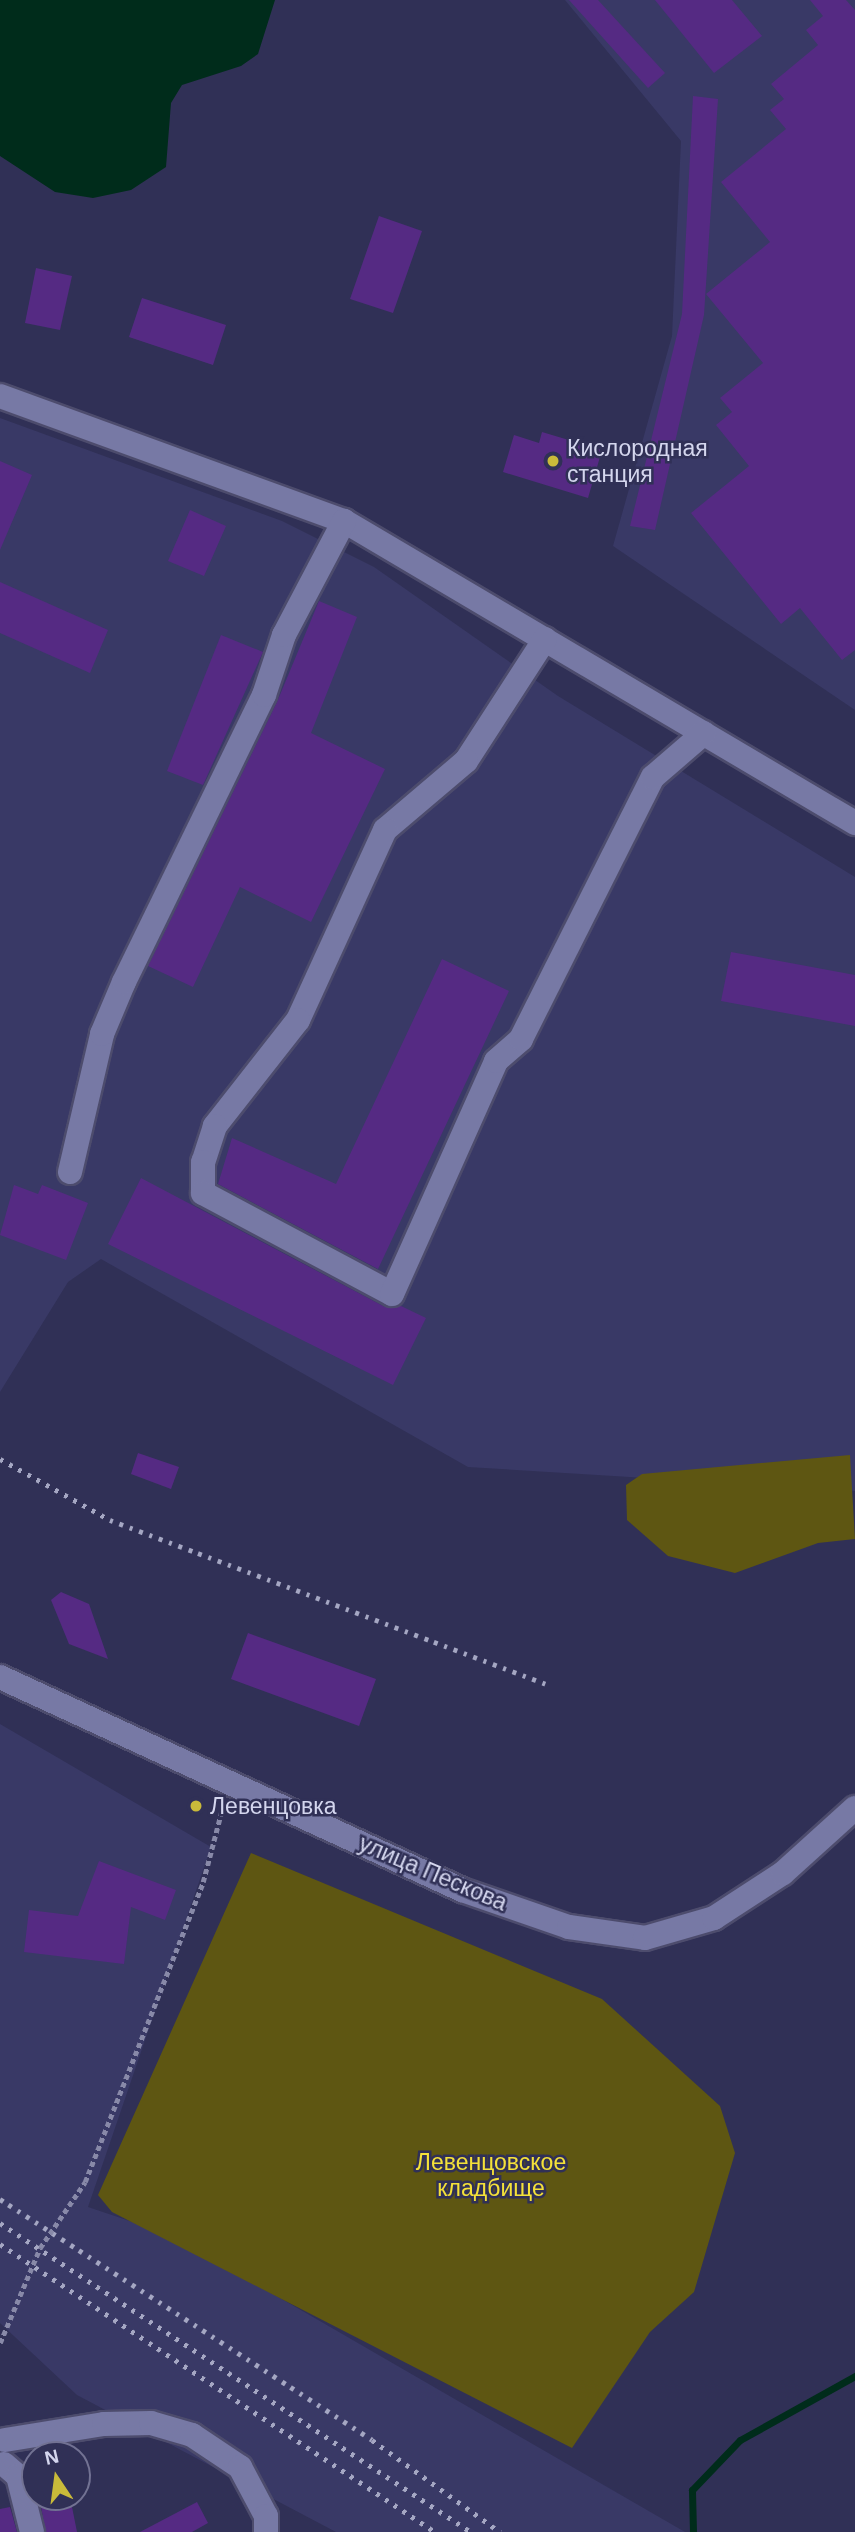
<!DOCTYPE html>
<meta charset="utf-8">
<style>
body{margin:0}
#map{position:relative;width:855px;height:2532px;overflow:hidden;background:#303056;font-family:Arial,sans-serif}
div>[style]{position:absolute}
.built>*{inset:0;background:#393966}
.green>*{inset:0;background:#5e5612}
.water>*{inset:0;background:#002c1b}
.stream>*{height:7px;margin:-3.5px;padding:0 3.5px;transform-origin:3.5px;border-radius:3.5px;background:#002c1b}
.building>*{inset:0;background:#552a83}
.path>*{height:4.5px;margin-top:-2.25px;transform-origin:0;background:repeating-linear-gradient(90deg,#8889a8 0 5px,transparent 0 8.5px)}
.roads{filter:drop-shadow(2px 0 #4d4c6d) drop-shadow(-2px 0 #4d4c6d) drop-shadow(0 2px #4d4c6d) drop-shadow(0 -2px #4d4c6d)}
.minor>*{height:24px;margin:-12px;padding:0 12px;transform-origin:12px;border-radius:12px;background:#7779a5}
.rail>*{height:5px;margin-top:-2.5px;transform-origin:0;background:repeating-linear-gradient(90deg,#a5a7c3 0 3.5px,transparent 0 10.5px)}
.dots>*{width:19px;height:19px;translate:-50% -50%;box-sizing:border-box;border:4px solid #303056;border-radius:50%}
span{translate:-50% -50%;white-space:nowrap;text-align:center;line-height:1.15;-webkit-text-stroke:5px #303056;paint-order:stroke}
.poi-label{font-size:23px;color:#d4d6ee}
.left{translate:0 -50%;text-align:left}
.street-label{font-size:23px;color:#d4d6ee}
.park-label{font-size:23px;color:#f4e139}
.north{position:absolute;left:21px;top:2441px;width:70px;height:70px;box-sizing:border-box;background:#303056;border:2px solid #727293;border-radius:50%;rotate:347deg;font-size:19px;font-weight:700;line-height:28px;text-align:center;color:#d4d6ee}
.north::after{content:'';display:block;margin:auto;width:24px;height:32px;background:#c9ba3a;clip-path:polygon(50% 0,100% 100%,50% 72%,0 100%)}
</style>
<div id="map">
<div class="built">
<div style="clip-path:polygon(565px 0,855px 0,855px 710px,613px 546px,672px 336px,681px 141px)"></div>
<div style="clip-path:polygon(0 418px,282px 521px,374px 567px,558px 696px,855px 877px,855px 1491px,468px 1467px,101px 1259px,68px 1282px,0 1392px)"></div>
<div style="clip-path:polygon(0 1724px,211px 1847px,88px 2207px,171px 2235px,685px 2532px,336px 2532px,77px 2395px,0 2323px)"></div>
</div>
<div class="green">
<div style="clip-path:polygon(850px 1455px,855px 1539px,818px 1543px,735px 1573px,668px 1556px,627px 1520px,626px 1485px,642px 1474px)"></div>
<div style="clip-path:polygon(251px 1853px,602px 1999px,720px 2106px,735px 2153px,694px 2292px,650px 2332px,572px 2448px,112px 2212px,98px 2195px)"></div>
</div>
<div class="water">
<div style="clip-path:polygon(0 0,275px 0,258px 54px,241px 66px,182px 85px,171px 103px,166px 167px,131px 190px,93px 198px,55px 192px,0 156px)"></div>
</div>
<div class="stream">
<div style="left:693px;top:2532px;width:42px;rotate:-91.4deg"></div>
<div style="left:692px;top:2490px;width:69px;rotate:-46.2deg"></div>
<div style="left:740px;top:2440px;width:132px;rotate:-29.1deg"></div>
</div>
<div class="building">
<div style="clip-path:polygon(569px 0,598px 0,665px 73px,648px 88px)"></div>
<div style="clip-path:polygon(655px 0,732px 0,762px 36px,714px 73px)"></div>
<div style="clip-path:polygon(810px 0,846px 0,855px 10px,855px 650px,842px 660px,800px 608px,781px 624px,691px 513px,749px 466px,716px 425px,732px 412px,720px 398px,763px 363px,706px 294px,770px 242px,721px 182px,786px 129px,770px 110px,784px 99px,771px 84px,818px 45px,806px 30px,823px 16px)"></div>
<div style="clip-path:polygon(693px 96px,718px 99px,704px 315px,655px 530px,630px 526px,682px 314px)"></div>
<div style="clip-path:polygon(379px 216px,422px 231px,393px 313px,350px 299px)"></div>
<div style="clip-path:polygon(36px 268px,72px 276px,60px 330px,25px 323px)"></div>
<div style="clip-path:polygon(142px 298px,226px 325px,213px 365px,129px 337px)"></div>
<div style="clip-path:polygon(542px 432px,602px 450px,588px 498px,503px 472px,514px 435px,539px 443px)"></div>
<div style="clip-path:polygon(0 461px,32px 475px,0 550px)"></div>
<div style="clip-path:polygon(190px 510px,226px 526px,204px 576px,168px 561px)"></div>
<div style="clip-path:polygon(0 582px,108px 630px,90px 673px,0 633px)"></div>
<div style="clip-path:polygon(319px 601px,357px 617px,311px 733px,385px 769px,311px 922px,240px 887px,193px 987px,148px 966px,277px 702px)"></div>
<div style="clip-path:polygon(221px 635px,263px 652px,203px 785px,167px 771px)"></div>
<div style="clip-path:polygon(731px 952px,855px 975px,855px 1026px,721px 1001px)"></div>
<div style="clip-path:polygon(442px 959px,509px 991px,378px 1269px,218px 1184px,232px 1138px,336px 1184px)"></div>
<div style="clip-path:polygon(141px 1178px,385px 1307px,401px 1306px,426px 1318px,393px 1385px,108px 1244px)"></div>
<div style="clip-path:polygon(14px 1185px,38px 1194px,42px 1185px,88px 1203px,66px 1260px,0 1235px)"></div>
<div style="clip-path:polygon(138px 1453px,179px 1467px,171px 1489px,131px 1474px)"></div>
<div style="clip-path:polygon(61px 1592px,89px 1604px,108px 1659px,69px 1644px,51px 1600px)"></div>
<div style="clip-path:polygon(248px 1633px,376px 1679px,359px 1726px,231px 1679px)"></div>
<div style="clip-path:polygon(99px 1861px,176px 1890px,165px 1920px,131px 1907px,124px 1964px,24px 1952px,29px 1910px,78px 1916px)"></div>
<div style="clip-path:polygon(39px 2497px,70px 2497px,77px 2532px,46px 2532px)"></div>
<div style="clip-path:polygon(197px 2502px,208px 2523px,192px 2532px,140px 2532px)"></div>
<div style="clip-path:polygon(10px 2507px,17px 2532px,0 2532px,0 2509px)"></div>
</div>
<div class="path">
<div style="left:0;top:2343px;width:103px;rotate:-67.2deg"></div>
<div style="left:40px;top:2248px;width:80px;rotate:-55.7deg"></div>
<div style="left:85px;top:2182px;width:322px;rotate:-68.5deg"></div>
<div style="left:203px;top:1882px;width:79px;rotate:-75.3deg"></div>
</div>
<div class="roads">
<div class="minor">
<div style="left:0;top:396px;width:366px;rotate:20deg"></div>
<div style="left:344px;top:521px;width:594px;rotate:30.58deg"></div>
<div style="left:545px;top:639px;width:145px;rotate:122.9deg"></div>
<div style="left:466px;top:761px;width:106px;rotate:139.6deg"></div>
<div style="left:385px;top:830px;width:209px;rotate:114.6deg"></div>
<div style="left:298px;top:1020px;width:135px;rotate:128.1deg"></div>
<div style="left:215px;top:1126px;width:38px;rotate:108deg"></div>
<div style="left:203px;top:1162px;width:31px;rotate:90deg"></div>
<div style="left:203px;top:1193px;width:214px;rotate:28.1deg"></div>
<div style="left:392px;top:1294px;width:255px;rotate:-65.9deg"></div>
<div style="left:496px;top:1061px;width:33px;rotate:-41deg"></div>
<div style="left:521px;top:1039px;width:293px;rotate:-63.3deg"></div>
<div style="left:653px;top:777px;width:67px;rotate:-40.8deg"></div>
<div style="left:70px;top:1172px;width:142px;rotate:-76.9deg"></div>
<div style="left:102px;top:1034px;width:56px;rotate:-67.1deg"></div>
<div style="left:124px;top:982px;width:319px;rotate:-64deg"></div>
<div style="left:264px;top:695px;width:63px;rotate:-71.6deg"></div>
<div style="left:284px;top:635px;width:129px;rotate:-62.2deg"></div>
<div style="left:0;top:1677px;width:509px;rotate:24.75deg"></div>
<div style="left:462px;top:1890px;width:113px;rotate:19.1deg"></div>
<div style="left:569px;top:1927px;width:77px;rotate:8.2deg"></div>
<div style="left:645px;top:1938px;width:72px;rotate:-16.2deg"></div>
<div style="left:714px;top:1918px;width:82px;rotate:-33.1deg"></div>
<div style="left:783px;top:1873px;width:97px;rotate:-42.1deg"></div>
<div style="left:5px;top:2440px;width:100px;rotate:-9.2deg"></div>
<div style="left:104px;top:2424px;width:47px;rotate:-1.2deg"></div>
<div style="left:151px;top:2423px;width:43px;rotate:16.3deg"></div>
<div style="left:192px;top:2435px;width:58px;rotate:33.7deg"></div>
<div style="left:240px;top:2467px;width:55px;rotate:62deg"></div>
<div style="left:266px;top:2516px;width:16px;rotate:90deg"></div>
<div style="left:4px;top:2464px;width:18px;rotate:41deg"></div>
<div style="left:18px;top:2476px;width:58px;rotate:76deg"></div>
</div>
</div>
<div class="rail">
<div style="left:0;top:1459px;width:126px;rotate:29deg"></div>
<div style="left:110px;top:1520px;width:471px;rotate:20.6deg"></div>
<div style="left:0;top:2199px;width:443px;rotate:32.9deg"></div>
<div style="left:372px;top:2440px;width:158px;rotate:35.7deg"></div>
<div style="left:0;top:2223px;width:563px;rotate:33.27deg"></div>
<div style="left:0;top:2244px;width:522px;rotate:33.51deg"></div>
</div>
<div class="dots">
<div style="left:553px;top:461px;background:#c9ba3a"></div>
<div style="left:196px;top:1806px;background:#c9ba3a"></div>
</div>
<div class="poi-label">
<span class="left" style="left:567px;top:461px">Кислородная<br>станция</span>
<span class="left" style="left:210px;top:1806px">Левенцовка</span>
</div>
<div class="street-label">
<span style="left:433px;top:1873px;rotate:23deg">улица Пескова</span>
</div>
<div class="park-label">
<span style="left:491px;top:2175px">Левенцовское<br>кладбище</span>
</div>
<div class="north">N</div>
</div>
